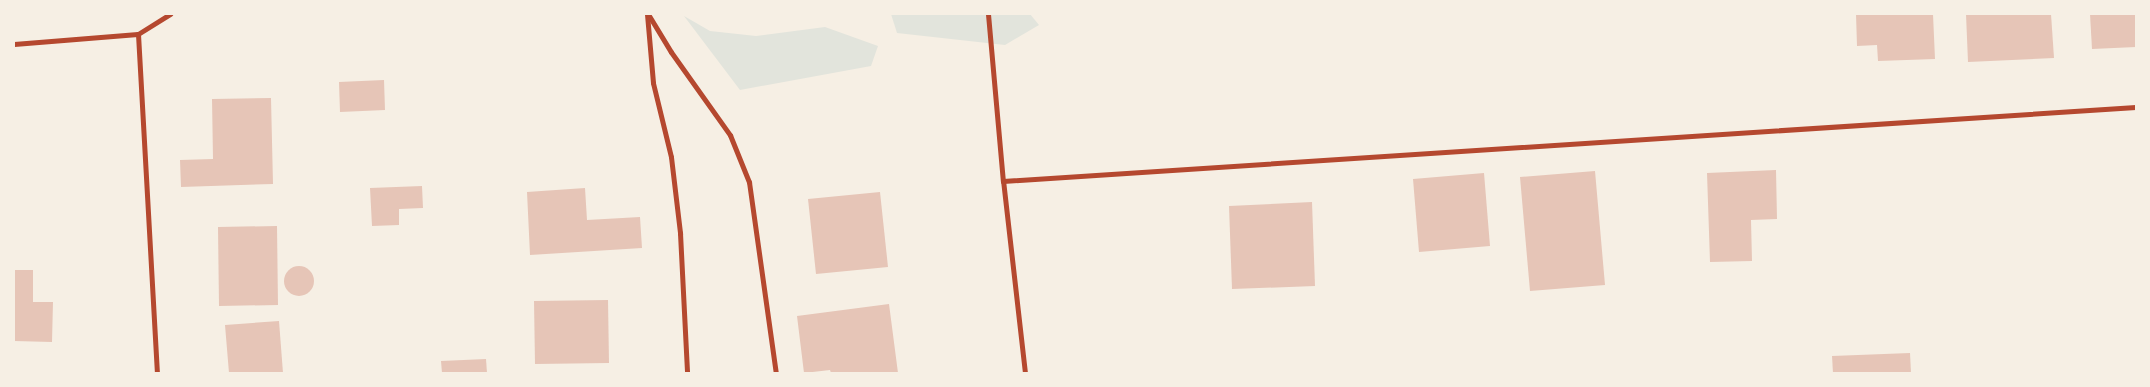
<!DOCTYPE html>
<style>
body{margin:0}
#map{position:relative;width:2150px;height:387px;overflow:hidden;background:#f6efe4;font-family:"Source Sans 3",sans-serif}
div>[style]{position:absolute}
.green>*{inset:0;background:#e2e4dc}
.building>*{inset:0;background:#e6c5b7}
.round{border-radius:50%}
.minor>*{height:5px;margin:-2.5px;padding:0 2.5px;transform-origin:2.5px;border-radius:2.5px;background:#b5482f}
span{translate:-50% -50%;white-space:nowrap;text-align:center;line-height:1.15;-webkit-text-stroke:4px #f6efe4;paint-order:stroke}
.frame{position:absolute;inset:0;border:15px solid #f6efe4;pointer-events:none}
</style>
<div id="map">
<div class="green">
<div style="clip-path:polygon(891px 14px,1030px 14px,1039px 25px,1005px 45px,897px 33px)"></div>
<div style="clip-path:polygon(684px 16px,710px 31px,756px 36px,825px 27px,878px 46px,871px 66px,740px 90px)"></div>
</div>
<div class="building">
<div style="clip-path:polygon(1856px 14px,1933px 14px,1935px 59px,1878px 61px,1877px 45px,1857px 46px)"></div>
<div style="clip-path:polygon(1966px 14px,2051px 14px,2054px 58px,1968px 62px)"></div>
<div style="clip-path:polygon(2090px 14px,2136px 14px,2136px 47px,2092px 49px)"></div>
<div style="clip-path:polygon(384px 80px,385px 110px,340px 112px,339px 82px)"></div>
<div style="clip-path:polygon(271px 98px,273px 184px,181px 187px,180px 160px,213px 159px,212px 99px)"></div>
<div style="clip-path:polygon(1776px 170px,1777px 219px,1751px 220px,1752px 261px,1710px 262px,1707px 173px)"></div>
<div style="clip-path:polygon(1595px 171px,1605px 285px,1530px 291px,1520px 177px)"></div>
<div style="clip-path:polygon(1484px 173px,1490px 246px,1419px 252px,1413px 179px)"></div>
<div style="clip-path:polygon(422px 186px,423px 208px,399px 209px,399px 225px,372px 226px,370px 188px)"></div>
<div style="clip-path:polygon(585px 188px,587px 220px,640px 217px,642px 248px,530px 255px,527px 192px)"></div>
<div style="clip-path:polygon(880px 192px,888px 267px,816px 274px,808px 199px)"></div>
<div style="clip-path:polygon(1312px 202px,1315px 286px,1232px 289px,1229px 206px)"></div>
<div style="clip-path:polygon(277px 226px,278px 305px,219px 306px,218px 227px)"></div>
<div class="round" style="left:284px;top:266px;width:30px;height:30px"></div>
<div style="clip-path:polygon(14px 270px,33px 270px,33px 302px,53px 302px,52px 342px,14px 341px)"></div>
<div style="clip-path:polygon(608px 300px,609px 363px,535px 364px,534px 301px)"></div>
<div style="clip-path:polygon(889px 304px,898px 373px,831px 373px,830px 370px,804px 373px,797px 316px)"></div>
<div style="clip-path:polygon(279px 321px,283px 373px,229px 373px,225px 325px)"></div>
<div style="clip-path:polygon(1910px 353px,1911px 373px,1833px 373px,1832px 356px)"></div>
<div style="clip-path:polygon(486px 359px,487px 373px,442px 373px,441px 361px)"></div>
</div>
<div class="minor">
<div style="left:647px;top:14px;width:69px;rotate:85deg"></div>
<div style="left:653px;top:83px;width:76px;rotate:76.3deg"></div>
<div style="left:671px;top:157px;width:77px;rotate:83.2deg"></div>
<div style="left:680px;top:233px;width:140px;rotate:87.1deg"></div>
<div style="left:648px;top:14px;width:44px;rotate:58.8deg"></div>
<div style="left:671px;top:52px;width:102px;rotate:54.6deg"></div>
<div style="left:730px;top:135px;width:51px;rotate:68deg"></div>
<div style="left:749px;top:182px;width:193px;rotate:82deg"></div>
<div style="left:988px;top:14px;width:168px;rotate:84.9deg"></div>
<div style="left:138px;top:34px;width:340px;rotate:86.8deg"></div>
<div style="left:14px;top:44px;width:124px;rotate:-4.6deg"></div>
<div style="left:138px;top:34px;width:38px;rotate:-32deg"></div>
<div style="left:1025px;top:373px;width:193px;rotate:-96.5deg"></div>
<div style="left:1003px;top:181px;width:1135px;rotate:-3.74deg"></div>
</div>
<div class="frame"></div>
</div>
